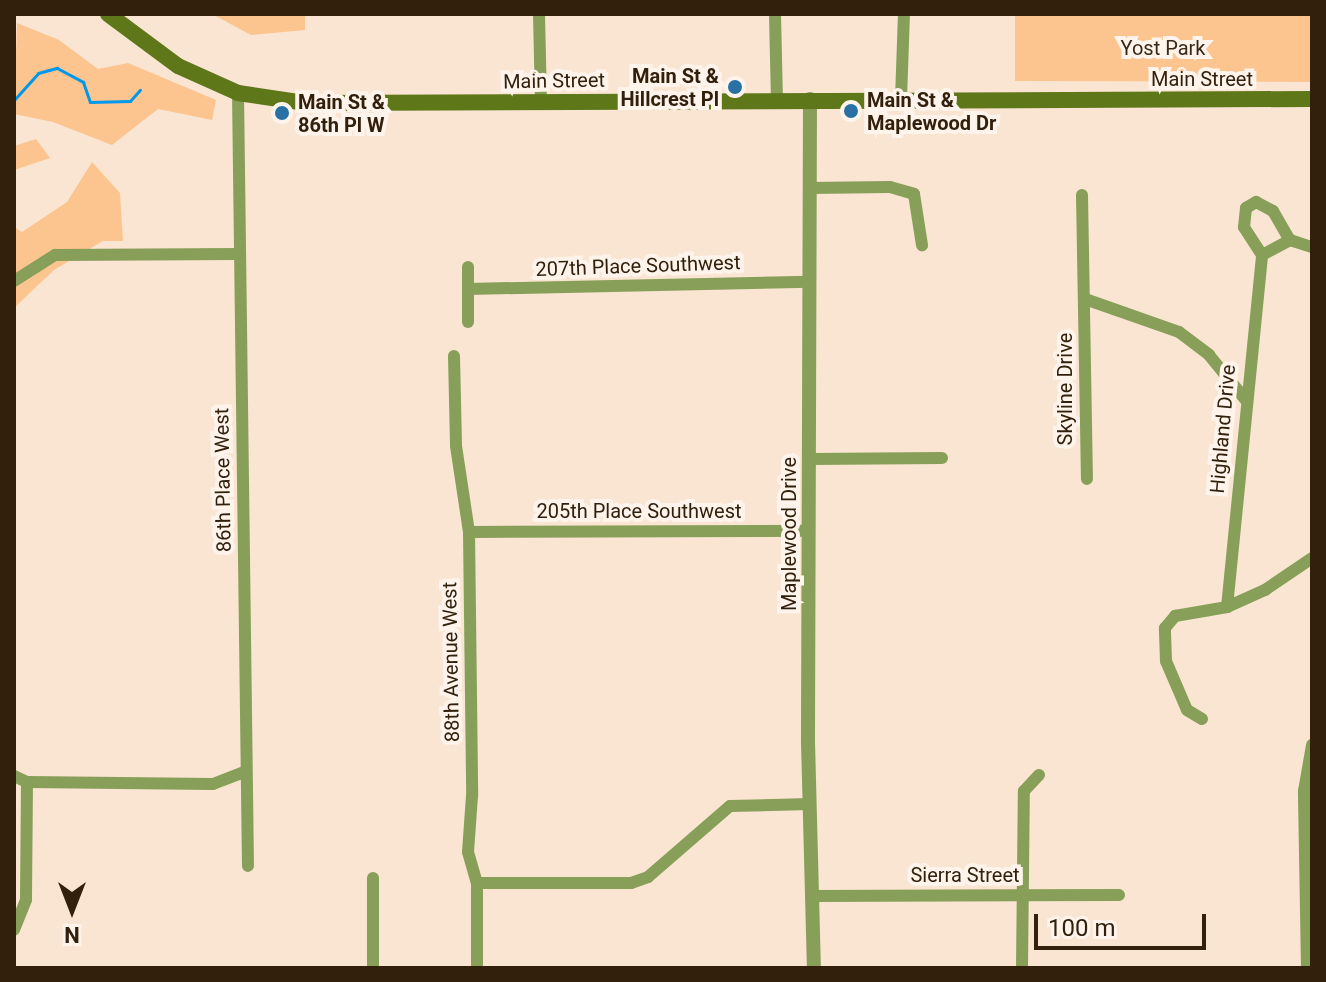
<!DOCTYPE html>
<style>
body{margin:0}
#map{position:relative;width:1326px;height:982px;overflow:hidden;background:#fae5d2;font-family:Roboto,sans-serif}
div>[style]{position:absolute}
.green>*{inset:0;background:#fcc48f}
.stream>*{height:3px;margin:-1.5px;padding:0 1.5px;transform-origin:1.5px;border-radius:1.5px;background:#0098eb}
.minor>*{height:12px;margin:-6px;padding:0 6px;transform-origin:6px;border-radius:6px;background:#879f58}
.tertiary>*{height:14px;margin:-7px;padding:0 7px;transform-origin:7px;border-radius:7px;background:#879f58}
.secondary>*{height:16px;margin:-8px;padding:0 8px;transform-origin:8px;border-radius:8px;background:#5d7719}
.dots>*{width:22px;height:22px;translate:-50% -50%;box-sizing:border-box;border:4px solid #fff4eb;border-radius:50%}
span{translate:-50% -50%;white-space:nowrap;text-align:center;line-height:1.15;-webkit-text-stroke:8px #fff4eb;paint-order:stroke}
.park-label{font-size:20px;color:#3a2817}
.poi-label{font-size:20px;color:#33200c;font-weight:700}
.right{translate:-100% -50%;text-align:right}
.left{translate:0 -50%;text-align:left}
.street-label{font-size:20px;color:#33200c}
.frame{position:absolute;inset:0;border:16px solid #33200c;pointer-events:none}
.north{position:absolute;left:32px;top:870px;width:80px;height:80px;-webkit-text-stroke:6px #fff4eb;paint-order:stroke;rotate:180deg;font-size:22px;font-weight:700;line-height:32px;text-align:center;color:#33200c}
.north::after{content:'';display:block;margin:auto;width:28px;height:36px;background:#33200c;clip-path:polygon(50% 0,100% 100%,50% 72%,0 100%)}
.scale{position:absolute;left:1034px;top:914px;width:172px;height:36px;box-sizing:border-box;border:4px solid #33200c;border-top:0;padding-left:10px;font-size:24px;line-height:28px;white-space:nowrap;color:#33200c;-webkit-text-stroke:6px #fff4eb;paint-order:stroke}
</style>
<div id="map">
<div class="green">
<div style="clip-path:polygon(212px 14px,305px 14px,305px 30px,251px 35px)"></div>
<div style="clip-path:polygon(1015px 14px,1312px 14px,1312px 82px,1015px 81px)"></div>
<div style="clip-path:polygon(17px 23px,59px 40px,98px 69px,128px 63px,216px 100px,212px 120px,158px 109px,112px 145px,53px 122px,14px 114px)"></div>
<div style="clip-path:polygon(36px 139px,50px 158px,14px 170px,14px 146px)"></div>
<div style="clip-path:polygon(92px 162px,120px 193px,123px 241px,103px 241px,54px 270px,14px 308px,14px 227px,22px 232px,67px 202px)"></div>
</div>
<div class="stream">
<div style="left:14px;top:100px;width:36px;rotate:-48deg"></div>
<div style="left:38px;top:73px;width:20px;rotate:-15deg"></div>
<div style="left:57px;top:68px;width:30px;rotate:28deg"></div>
<div style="left:83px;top:82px;width:21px;rotate:71deg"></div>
<div style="left:90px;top:102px;width:40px;rotate:-1.4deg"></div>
<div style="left:130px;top:101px;width:15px;rotate:-48deg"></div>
</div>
<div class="minor">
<div style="left:539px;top:14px;width:87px;rotate:88.7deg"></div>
<div style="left:775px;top:14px;width:85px;rotate:88.7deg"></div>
<div style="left:238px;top:93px;width:773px;rotate:89.26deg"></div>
<div style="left:901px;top:99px;width:85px;rotate:-88deg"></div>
<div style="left:809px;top:188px;width:81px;rotate:-0.7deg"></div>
<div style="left:890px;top:187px;width:25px;rotate:16deg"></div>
<div style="left:914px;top:194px;width:52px;rotate:81.1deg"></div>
<div style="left:1082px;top:195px;width:284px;rotate:89deg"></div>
<div style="left:1262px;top:255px;width:33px;rotate:-123deg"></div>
<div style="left:1244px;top:227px;width:19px;rotate:-84deg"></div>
<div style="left:1246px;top:208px;width:12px;rotate:-31deg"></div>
<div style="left:1256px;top:202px;width:19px;rotate:28deg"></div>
<div style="left:1273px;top:211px;width:34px;rotate:60deg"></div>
<div style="left:1262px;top:255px;width:32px;rotate:-28deg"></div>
<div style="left:1290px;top:240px;width:23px;rotate:18deg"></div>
<div style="left:14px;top:281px;width:49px;rotate:-32.4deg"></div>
<div style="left:55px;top:255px;width:182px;rotate:-0.3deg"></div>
<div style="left:468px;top:289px;width:341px;rotate:-1.2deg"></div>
<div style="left:1085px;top:299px;width:100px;rotate:19.3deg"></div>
<div style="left:1179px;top:332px;width:38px;rotate:37deg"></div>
<div style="left:1209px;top:355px;width:57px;rotate:50.7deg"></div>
<div style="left:468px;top:322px;width:55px;rotate:-90deg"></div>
<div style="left:454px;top:356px;width:90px;rotate:88.7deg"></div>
<div style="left:456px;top:446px;width:87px;rotate:81.4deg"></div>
<div style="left:469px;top:532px;width:264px;rotate:89.3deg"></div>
<div style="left:472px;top:796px;width:56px;rotate:94.1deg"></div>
<div style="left:468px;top:852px;width:32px;rotate:74deg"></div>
<div style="left:477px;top:883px;width:85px;rotate:90deg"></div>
<div style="left:809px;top:459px;width:133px;rotate:-0.4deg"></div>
<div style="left:469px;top:532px;width:340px;rotate:-0.2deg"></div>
<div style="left:1227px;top:607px;width:354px;rotate:-84.3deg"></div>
<div style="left:1202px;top:719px;width:17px;rotate:-149deg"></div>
<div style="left:1187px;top:710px;width:53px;rotate:-113.2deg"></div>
<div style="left:1166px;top:661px;width:33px;rotate:-92deg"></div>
<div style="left:1165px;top:628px;width:16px;rotate:-50deg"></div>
<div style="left:1175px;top:616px;width:53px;rotate:-9.8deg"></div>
<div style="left:1227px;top:607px;width:42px;rotate:-24.1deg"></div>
<div style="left:1265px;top:590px;width:57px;rotate:-34.2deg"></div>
<div style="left:14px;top:776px;width:14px;rotate:25deg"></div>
<div style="left:27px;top:782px;width:118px;rotate:90.5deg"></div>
<div style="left:26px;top:900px;width:32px;rotate:112deg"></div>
<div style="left:27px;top:782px;width:186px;rotate:0.6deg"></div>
<div style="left:213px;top:784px;width:33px;rotate:-21deg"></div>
<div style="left:477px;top:883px;width:154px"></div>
<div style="left:631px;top:883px;width:18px;rotate:-19deg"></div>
<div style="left:648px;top:877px;width:108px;rotate:-40.9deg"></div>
<div style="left:730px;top:806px;width:80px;rotate:-1.4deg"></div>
<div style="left:812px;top:896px;width:307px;rotate:-0.2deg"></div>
<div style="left:373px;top:968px;width:90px;rotate:-90deg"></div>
<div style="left:1022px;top:968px;width:177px;rotate:-89.4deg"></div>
<div style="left:1024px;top:791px;width:22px;rotate:-47deg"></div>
<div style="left:1307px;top:968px;width:177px;rotate:-91deg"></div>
<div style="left:1304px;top:791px;width:47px;rotate:-80.1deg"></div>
</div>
<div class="tertiary">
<div style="left:810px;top:99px;width:643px;rotate:90.18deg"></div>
<div style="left:808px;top:742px;width:226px;rotate:88.5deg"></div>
</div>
<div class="secondary">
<div style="left:108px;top:14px;width:87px;rotate:36.6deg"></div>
<div style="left:178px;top:66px;width:66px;rotate:24.2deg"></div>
<div style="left:238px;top:93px;width:69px;rotate:8.4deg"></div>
<div style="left:306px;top:103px;width:1006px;rotate:-0.23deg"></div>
</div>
<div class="dots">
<div style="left:735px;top:87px;background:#2971a5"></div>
<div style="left:851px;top:111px;background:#2971a5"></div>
<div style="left:282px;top:113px;background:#2971a5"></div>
</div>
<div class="park-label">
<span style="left:1163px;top:48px">Yost Park</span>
</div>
<div class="poi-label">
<span class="right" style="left:719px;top:88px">Main St &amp;<br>Hillcrest Pl</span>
<span class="left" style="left:867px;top:112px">Main St &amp;<br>Maplewood Dr</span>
<span class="left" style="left:298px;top:114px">Main St &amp;<br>86th Pl W</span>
</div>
<div class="street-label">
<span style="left:1202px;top:79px">Main Street</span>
<span style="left:554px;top:81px;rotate:-1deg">Main Street</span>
<span style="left:638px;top:266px;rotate:-2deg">207th Place Southwest</span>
<span style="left:1065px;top:389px;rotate:-90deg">Skyline Drive</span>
<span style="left:1223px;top:429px;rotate:-85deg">Highland Drive</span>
<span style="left:223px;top:480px;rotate:-91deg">86th Place West</span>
<span style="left:639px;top:511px">205th Place Southwest</span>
<span style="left:789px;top:534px;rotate:-90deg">Maplewood Drive</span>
<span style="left:451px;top:662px;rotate:-91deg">88th Avenue West</span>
<span style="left:965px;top:875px">Sierra Street</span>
</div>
<div class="frame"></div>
<div class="north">N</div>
<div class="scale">100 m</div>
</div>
